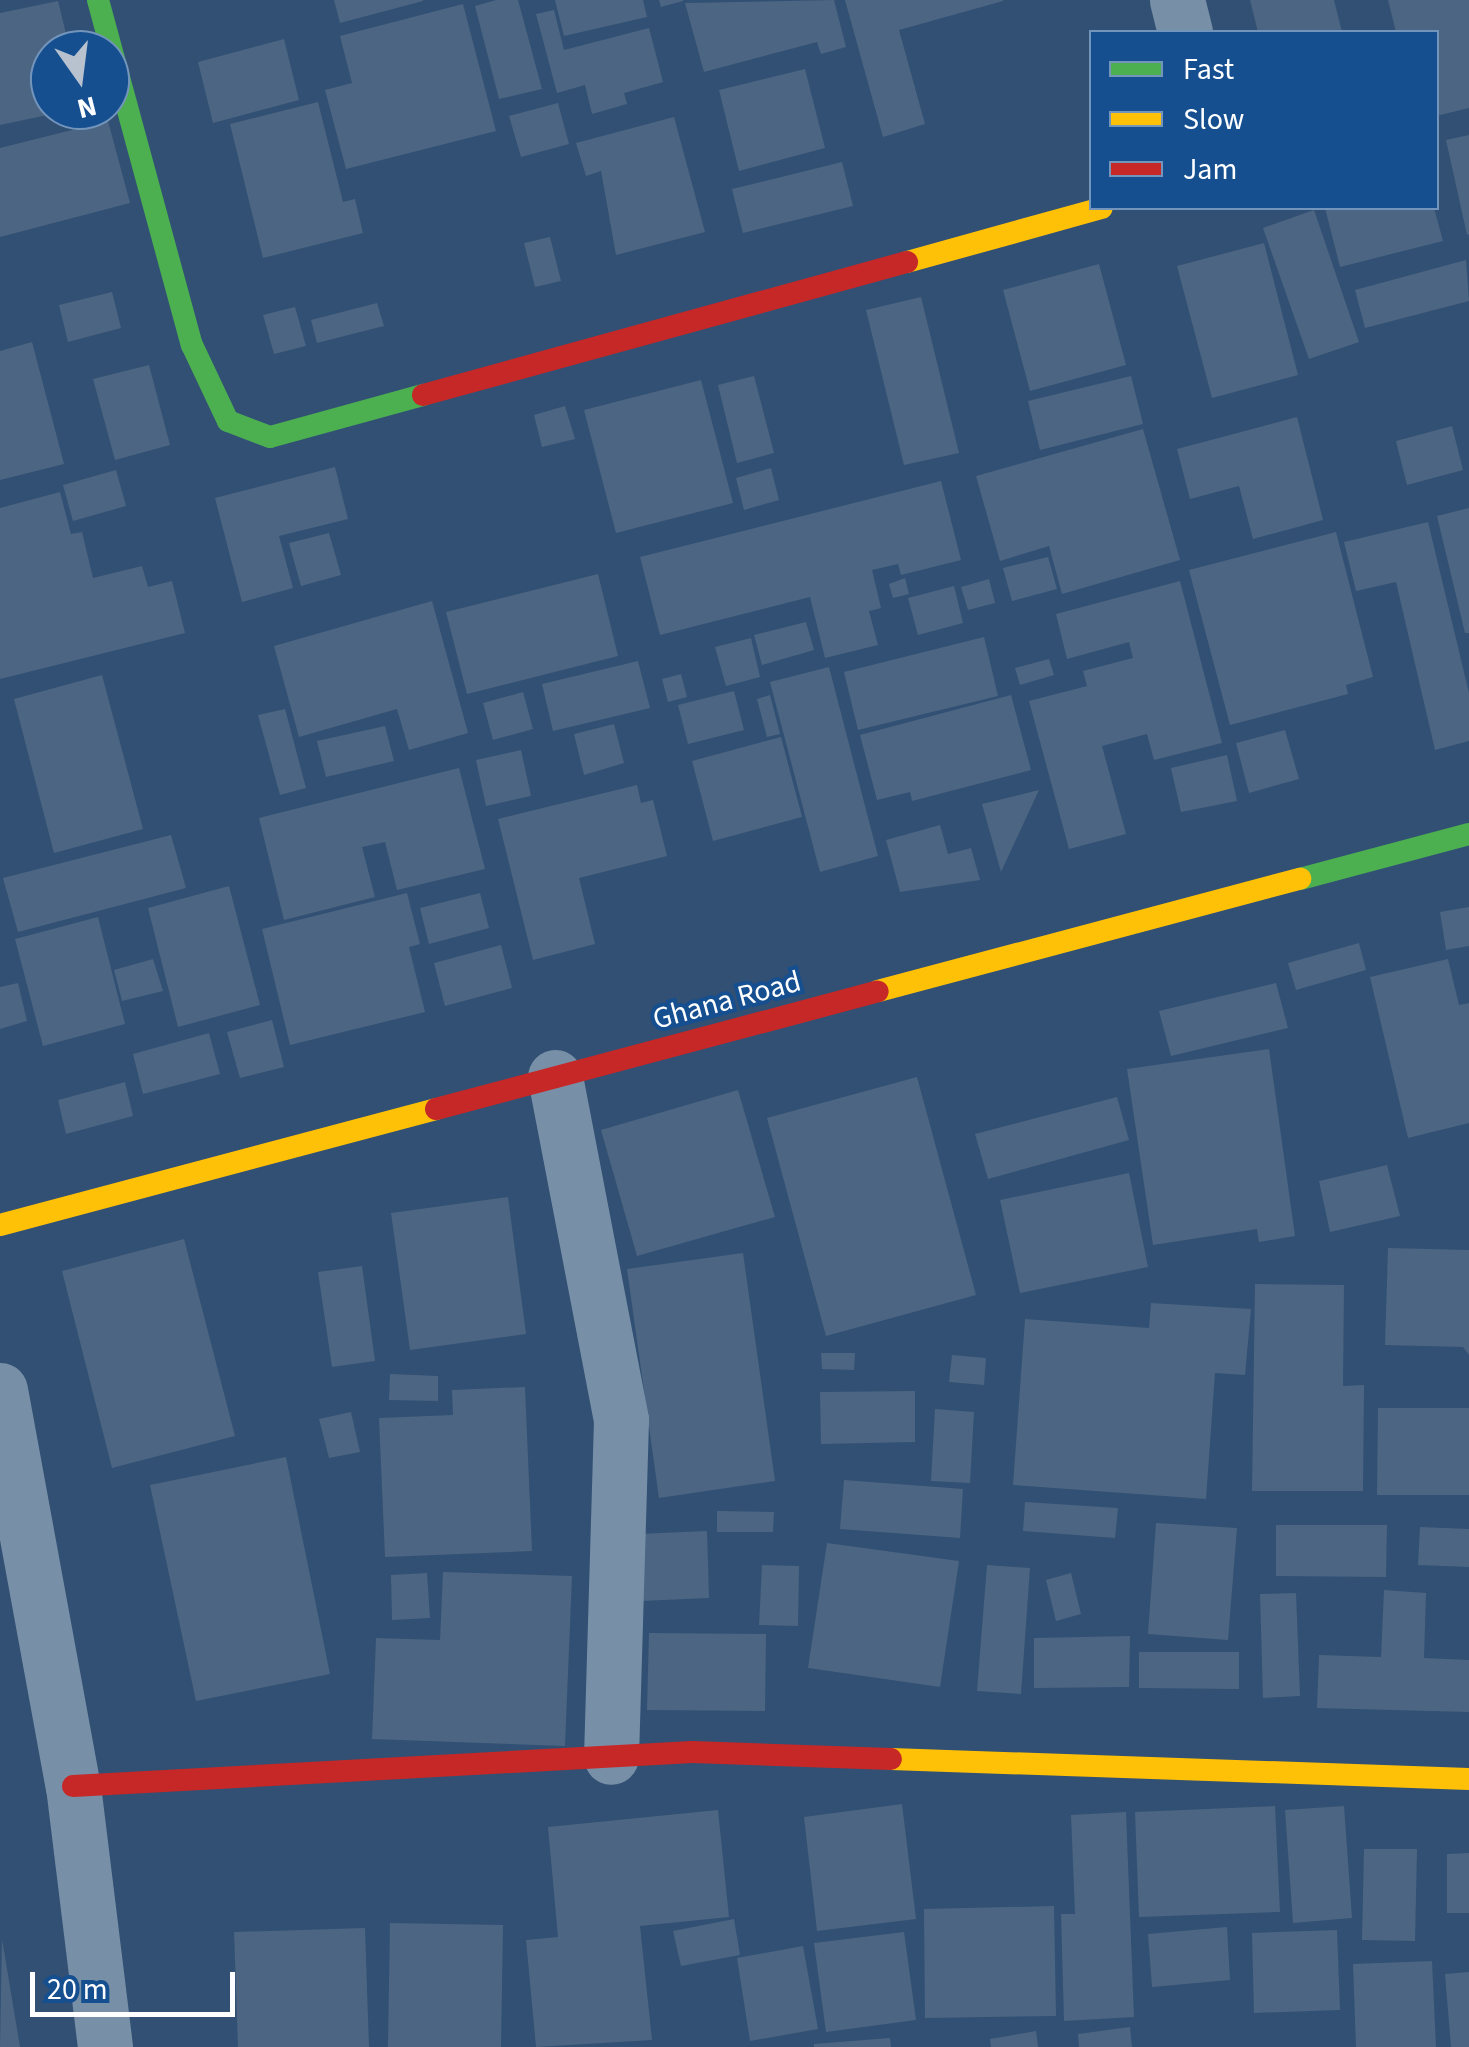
<!DOCTYPE html>
<style>
body{margin:0}
#map{position:relative;width:1469px;height:2047px;overflow:hidden;background:#315074;font-family:"Source Sans 3",sans-serif}
div>[style]{position:absolute}
.building>*{inset:0;background:#4c6582}
.street>*{height:55px;margin:-27.5px;padding:0 27.5px;transform-origin:27.5px;border-radius:27.5px;background:#7890a7}
.fast>*{height:22px;margin:-11px;padding:0 11px;transform-origin:11px;border-radius:11px;background:#4caf50}
.slow>*{height:22px;margin:-11px;padding:0 11px;transform-origin:11px;border-radius:11px;background:#ffc107}
.jam>*{height:22px;margin:-11px;padding:0 11px;transform-origin:11px;border-radius:11px;background:#c62828}
span{translate:-50% -50%;white-space:nowrap;text-align:center;line-height:1.15;-webkit-text-stroke:8px #154f90;paint-order:stroke}
.street-label{font-size:30px;color:#fff}
.legend{position:absolute;left:1089px;top:30px;width:350px;height:180px;box-sizing:border-box;background:#154f90;border:2px solid #7395bc;margin:0;padding:12px 18px;list-style:none;font-size:30px;color:#fff}
.legend li{display:flex;align-items:center;gap:20px;height:50px}
.legend b{width:50px;border:2px solid #7395bc}
.north{position:absolute;left:30px;top:30px;width:100px;height:100px;box-sizing:border-box;background:#154f90;border:2px solid #7395bc;border-radius:50%;rotate:166deg;font-size:28px;font-weight:700;line-height:40px;text-align:center;color:#fff}
.north::after{content:'';display:block;margin:auto;width:35px;height:45px;background:#b7c2ce;clip-path:polygon(50% 0,100% 100%,50% 72%,0 100%)}
.scale{position:absolute;left:30px;top:1972px;width:205px;height:45px;box-sizing:border-box;border:5px solid #fff;border-top:0;padding-left:12px;font-size:30px;line-height:35px;white-space:nowrap;color:#fff;-webkit-text-stroke:8px #154f90;paint-order:stroke}
</style>
<div id="map">
<div class="building">
<div style="clip-path:polygon(334px 0,423px 0,423px 1px,340px 23px)"></div>
<div style="clip-path:polygon(496px 0,518px 0,542px 89px,499px 99px,475px 6px)"></div>
<div style="clip-path:polygon(555px 0,643px 0,647px 17px,564px 36px)"></div>
<div style="clip-path:polygon(659px 0,683px 0,683px 1px,661px 7px)"></div>
<div style="clip-path:polygon(834px 0,846px 47px,821px 54px,817px 42px,704px 72px,685px 3px)"></div>
<div style="clip-path:polygon(845px 0,1003px 0,1003px 1px,899px 30px,925px 124px,883px 137px)"></div>
<div style="clip-path:polygon(1250px 0,1334px 0,1342px 32px,1258px 32px)"></div>
<div style="clip-path:polygon(1388px 0,1469px 0,1469px 108px,1436px 116px,1436px 32px,1396px 32px)"></div>
<div style="clip-path:polygon(58px 1px,70px 50px,50px 50px,50px 110px,62px 112px,0 125px,0 13px)"></div>
<div style="clip-path:polygon(463px 4px,496px 131px,346px 169px,325px 90px,352px 83px,340px 36px)"></div>
<div style="clip-path:polygon(554px 10px,564px 50px,649px 28px,663px 82px,624px 93px,627px 104px,592px 114px,585px 85px,557px 93px,536px 14px)"></div>
<div style="clip-path:polygon(284px 39px,299px 100px,213px 123px,198px 62px)"></div>
<div style="clip-path:polygon(805px 69px,825px 148px,739px 171px,719px 90px)"></div>
<div style="clip-path:polygon(318px 102px,343px 202px,355px 199px,363px 233px,263px 258px,230px 124px)"></div>
<div style="clip-path:polygon(558px 103px,569px 144px,521px 157px,509px 116px)"></div>
<div style="clip-path:polygon(674px 117px,705px 232px,616px 255px,601px 171px,586px 176px,576px 143px)"></div>
<div style="clip-path:polygon(108px 121px,130px 203px,0 237px,0 148px)"></div>
<div style="clip-path:polygon(1469px 135px,1469px 234px,1467px 235px,1446px 140px)"></div>
<div style="clip-path:polygon(842px 162px,853px 206px,743px 233px,732px 189px)"></div>
<div style="clip-path:polygon(1325px 208px,1434px 208px,1443px 241px,1340px 267px)"></div>
<div style="clip-path:polygon(1314px 210px,1359px 342px,1309px 359px,1263px 228px)"></div>
<div style="clip-path:polygon(550px 237px,561px 281px,535px 287px,524px 243px)"></div>
<div style="clip-path:polygon(1264px 243px,1298px 375px,1212px 398px,1177px 266px)"></div>
<div style="clip-path:polygon(1466px 260px,1469px 301px,1365px 328px,1355px 290px)"></div>
<div style="clip-path:polygon(1099px 264px,1126px 365px,1030px 391px,1003px 290px)"></div>
<div style="clip-path:polygon(112px 292px,121px 328px,68px 342px,59px 305px)"></div>
<div style="clip-path:polygon(921px 297px,959px 453px,904px 465px,866px 310px)"></div>
<div style="clip-path:polygon(377px 303px,384px 326px,317px 343px,311px 320px)"></div>
<div style="clip-path:polygon(295px 307px,306px 346px,274px 354px,263px 315px)"></div>
<div style="clip-path:polygon(32px 342px,64px 464px,0 480px,0 351px)"></div>
<div style="clip-path:polygon(149px 365px,170px 445px,115px 460px,93px 379px)"></div>
<div style="clip-path:polygon(754px 376px,774px 453px,737px 463px,718px 385px)"></div>
<div style="clip-path:polygon(1131px 376px,1143px 424px,1040px 450px,1028px 401px)"></div>
<div style="clip-path:polygon(701px 380px,733px 503px,616px 533px,584px 410px)"></div>
<div style="clip-path:polygon(565px 406px,575px 439px,542px 447px,534px 415px)"></div>
<div style="clip-path:polygon(1297px 417px,1323px 520px,1253px 539px,1239px 486px,1190px 499px,1177px 449px)"></div>
<div style="clip-path:polygon(1452px 426px,1463px 470px,1407px 485px,1396px 441px)"></div>
<div style="clip-path:polygon(1143px 429px,1180px 560px,1062px 594px,1049px 546px,1000px 561px,976px 476px)"></div>
<div style="clip-path:polygon(335px 467px,348px 519px,279px 536px,293px 588px,242px 602px,215px 498px)"></div>
<div style="clip-path:polygon(771px 468px,779px 500px,744px 510px,736px 478px)"></div>
<div style="clip-path:polygon(116px 470px,126px 506px,73px 521px,63px 485px)"></div>
<div style="clip-path:polygon(941px 481px,961px 560px,901px 575px,898px 564px,872px 570px,881px 608px,869px 611px,878px 645px,825px 658px,810px 597px,660px 635px,640px 557px)"></div>
<div style="clip-path:polygon(60px 492px,71px 534px,82px 532px,93px 578px,142px 566px,148px 587px,172px 581px,185px 633px,0 679px,0 508px)"></div>
<div style="clip-path:polygon(1469px 508px,1469px 633px,1465px 633px,1437px 516px)"></div>
<div style="clip-path:polygon(1428px 522px,1469px 693px,1469px 741px,1435px 750px,1396px 582px,1356px 591px,1344px 542px)"></div>
<div style="clip-path:polygon(1336px 532px,1373px 677px,1346px 685px,1348px 694px,1230px 725px,1189px 570px)"></div>
<div style="clip-path:polygon(329px 533px,341px 575px,301px 586px,289px 543px)"></div>
<div style="clip-path:polygon(1048px 557px,1057px 589px,1012px 601px,1003px 568px)"></div>
<div style="clip-path:polygon(598px 574px,618px 656px,467px 694px,446px 612px)"></div>
<div style="clip-path:polygon(905px 578px,909px 594px,893px 598px,889px 584px)"></div>
<div style="clip-path:polygon(989px 579px,995px 603px,968px 610px,961px 587px)"></div>
<div style="clip-path:polygon(1180px 581px,1222px 743px,1154px 760px,1147px 734px,1102px 746px,1126px 834px,1069px 849px,1029px 701px,1087px 686px,1083px 671px,1133px 658px,1129px 642px,1067px 659px,1056px 614px)"></div>
<div style="clip-path:polygon(954px 586px,963px 623px,918px 635px,908px 598px)"></div>
<div style="clip-path:polygon(432px 601px,468px 733px,409px 750px,397px 709px,299px 737px,274px 646px)"></div>
<div style="clip-path:polygon(806px 622px,814px 650px,762px 665px,754px 635px)"></div>
<div style="clip-path:polygon(984px 637px,998px 696px,858px 730px,844px 672px)"></div>
<div style="clip-path:polygon(751px 638px,760px 677px,726px 686px,715px 647px)"></div>
<div style="clip-path:polygon(1049px 659px,1054px 675px,1020px 685px,1015px 668px)"></div>
<div style="clip-path:polygon(638px 661px,650px 708px,553px 731px,542px 684px)"></div>
<div style="clip-path:polygon(829px 667px,878px 856px,820px 872px,770px 682px)"></div>
<div style="clip-path:polygon(681px 674px,687px 697px,668px 702px,662px 679px)"></div>
<div style="clip-path:polygon(102px 675px,143px 829px,54px 853px,14px 699px)"></div>
<div style="clip-path:polygon(734px 691px,744px 730px,688px 744px,678px 705px)"></div>
<div style="clip-path:polygon(523px 692px,533px 729px,493px 740px,483px 703px)"></div>
<div style="clip-path:polygon(770px 695px,780px 734px,767px 737px,757px 699px)"></div>
<div style="clip-path:polygon(1011px 695px,1031px 770px,912px 801px,910px 792px,877px 800px,860px 735px)"></div>
<div style="clip-path:polygon(285px 709px,306px 788px,280px 795px,258px 715px)"></div>
<div style="clip-path:polygon(614px 724px,624px 763px,584px 775px,574px 734px)"></div>
<div style="clip-path:polygon(385px 726px,394px 761px,326px 777px,317px 741px)"></div>
<div style="clip-path:polygon(1285px 730px,1299px 779px,1249px 793px,1236px 743px)"></div>
<div style="clip-path:polygon(781px 737px,802px 817px,713px 841px,692px 761px)"></div>
<div style="clip-path:polygon(521px 750px,531px 796px,486px 806px,476px 760px)"></div>
<div style="clip-path:polygon(1227px 755px,1237px 801px,1181px 812px,1171px 768px)"></div>
<div style="clip-path:polygon(459px 768px,485px 869px,397px 890px,385px 842px,362px 847px,375px 897px,284px 920px,259px 818px)"></div>
<div style="clip-path:polygon(637px 785px,641px 803px,653px 800px,667px 856px,579px 878px,595px 944px,533px 960px,498px 819px)"></div>
<div style="clip-path:polygon(1039px 790px,1001px 872px,982px 804px)"></div>
<div style="clip-path:polygon(940px 825px,948px 854px,971px 848px,980px 880px,900px 892px,886px 840px)"></div>
<div style="clip-path:polygon(171px 835px,186px 888px,18px 932px,3px 878px)"></div>
<div style="clip-path:polygon(229px 886px,260px 1005px,178px 1027px,148px 908px)"></div>
<div style="clip-path:polygon(407px 893px,420px 944px,409px 947px,425px 1012px,290px 1045px,262px 929px)"></div>
<div style="clip-path:polygon(480px 893px,489px 928px,429px 944px,420px 908px)"></div>
<div style="clip-path:polygon(1469px 907px,1469px 946px,1446px 950px,1440px 912px)"></div>
<div style="clip-path:polygon(98px 917px,125px 1024px,43px 1046px,15px 939px)"></div>
<div style="clip-path:polygon(1359px 943px,1366px 970px,1296px 990px,1288px 963px)"></div>
<div style="clip-path:polygon(501px 945px,512px 988px,445px 1006px,434px 963px)"></div>
<div style="clip-path:polygon(153px 959px,163px 991px,122px 1001px,114px 970px)"></div>
<div style="clip-path:polygon(1448px 959px,1459px 1005px,1469px 1003px,1469px 1123px,1408px 1138px,1370px 977px)"></div>
<div style="clip-path:polygon(18px 983px,27px 1021px,0 1029px,0 987px)"></div>
<div style="clip-path:polygon(1276px 983px,1288px 1028px,1171px 1056px,1159px 1011px)"></div>
<div style="clip-path:polygon(272px 1020px,284px 1067px,240px 1078px,227px 1032px)"></div>
<div style="clip-path:polygon(209px 1033px,220px 1074px,143px 1094px,133px 1054px)"></div>
<div style="clip-path:polygon(1269px 1049px,1295px 1236px,1259px 1242px,1257px 1229px,1153px 1245px,1127px 1069px)"></div>
<div style="clip-path:polygon(917px 1077px,976px 1295px,826px 1336px,767px 1118px)"></div>
<div style="clip-path:polygon(125px 1082px,133px 1116px,66px 1134px,58px 1100px)"></div>
<div style="clip-path:polygon(738px 1090px,775px 1217px,637px 1256px,601px 1130px)"></div>
<div style="clip-path:polygon(1117px 1097px,1129px 1140px,988px 1179px,975px 1134px)"></div>
<div style="clip-path:polygon(1387px 1165px,1400px 1216px,1330px 1232px,1319px 1181px)"></div>
<div style="clip-path:polygon(1129px 1173px,1148px 1267px,1020px 1293px,1000px 1200px)"></div>
<div style="clip-path:polygon(508px 1197px,526px 1334px,410px 1350px,391px 1213px)"></div>
<div style="clip-path:polygon(184px 1239px,235px 1436px,112px 1468px,62px 1271px)"></div>
<div style="clip-path:polygon(1388px 1248px,1469px 1250px,1469px 1355px,1463px 1347px,1385px 1345px)"></div>
<div style="clip-path:polygon(743px 1253px,775px 1481px,659px 1498px,627px 1269px)"></div>
<div style="clip-path:polygon(362px 1266px,375px 1361px,332px 1367px,318px 1272px)"></div>
<div style="clip-path:polygon(1255px 1284px,1344px 1285px,1343px 1386px,1364px 1385px,1363px 1491px,1252px 1491px)"></div>
<div style="clip-path:polygon(1151px 1303px,1251px 1309px,1245px 1375px,1215px 1373px,1206px 1499px,1013px 1485px,1025px 1319px,1149px 1328px)"></div>
<div style="clip-path:polygon(821px 1353px,855px 1353px,854px 1370px,822px 1369px)"></div>
<div style="clip-path:polygon(952px 1355px,986px 1358px,984px 1385px,949px 1382px)"></div>
<div style="clip-path:polygon(390px 1374px,438px 1376px,438px 1401px,389px 1400px)"></div>
<div style="clip-path:polygon(525px 1387px,532px 1551px,385px 1557px,379px 1418px,453px 1415px,452px 1390px)"></div>
<div style="clip-path:polygon(915px 1391px,915px 1442px,821px 1444px,820px 1392px)"></div>
<div style="clip-path:polygon(1378px 1408px,1469px 1408px,1469px 1495px,1377px 1495px)"></div>
<div style="clip-path:polygon(935px 1409px,974px 1412px,970px 1483px,931px 1481px)"></div>
<div style="clip-path:polygon(351px 1412px,360px 1452px,329px 1458px,319px 1419px)"></div>
<div style="clip-path:polygon(286px 1457px,330px 1674px,196px 1701px,150px 1485px)"></div>
<div style="clip-path:polygon(844px 1480px,963px 1489px,960px 1538px,840px 1529px)"></div>
<div style="clip-path:polygon(1025px 1502px,1118px 1508px,1115px 1538px,1023px 1531px)"></div>
<div style="clip-path:polygon(717px 1511px,774px 1512px,773px 1532px,717px 1532px)"></div>
<div style="clip-path:polygon(1156px 1523px,1237px 1528px,1228px 1640px,1148px 1634px)"></div>
<div style="clip-path:polygon(1276px 1525px,1387px 1525px,1386px 1577px,1276px 1576px)"></div>
<div style="clip-path:polygon(1420px 1527px,1469px 1529px,1469px 1567px,1418px 1565px)"></div>
<div style="clip-path:polygon(707px 1531px,709px 1598px,641px 1601px,638px 1534px)"></div>
<div style="clip-path:polygon(827px 1543px,959px 1561px,940px 1687px,808px 1668px)"></div>
<div style="clip-path:polygon(762px 1565px,799px 1566px,798px 1626px,759px 1625px)"></div>
<div style="clip-path:polygon(987px 1565px,1030px 1568px,1021px 1694px,977px 1691px)"></div>
<div style="clip-path:polygon(443px 1572px,572px 1576px,565px 1746px,372px 1739px,376px 1638px,440px 1640px)"></div>
<div style="clip-path:polygon(427px 1573px,430px 1618px,392px 1620px,391px 1575px)"></div>
<div style="clip-path:polygon(1071px 1573px,1081px 1614px,1056px 1621px,1046px 1580px)"></div>
<div style="clip-path:polygon(1384px 1590px,1426px 1593px,1424px 1658px,1469px 1660px,1469px 1712px,1317px 1708px,1319px 1655px,1381px 1657px)"></div>
<div style="clip-path:polygon(1296px 1593px,1300px 1696px,1263px 1698px,1260px 1594px)"></div>
<div style="clip-path:polygon(649px 1633px,766px 1634px,765px 1711px,647px 1710px)"></div>
<div style="clip-path:polygon(1130px 1636px,1129px 1687px,1034px 1688px,1034px 1638px)"></div>
<div style="clip-path:polygon(1139px 1652px,1239px 1652px,1239px 1689px,1139px 1688px)"></div>
<div style="clip-path:polygon(902px 1804px,916px 1919px,817px 1931px,804px 1817px)"></div>
<div style="clip-path:polygon(1275px 1806px,1280px 1912px,1139px 1917px,1135px 1812px)"></div>
<div style="clip-path:polygon(1344px 1806px,1352px 1918px,1293px 1923px,1285px 1810px)"></div>
<div style="clip-path:polygon(718px 1810px,729px 1917px,640px 1926px,652px 2040px,536px 2047px,526px 1940px,558px 1937px,548px 1827px)"></div>
<div style="clip-path:polygon(1126px 1812px,1134px 2017px,1064px 2021px,1061px 1914px,1075px 1914px,1071px 1815px)"></div>
<div style="clip-path:polygon(1364px 1849px,1417px 1849px,1415px 1941px,1362px 1940px)"></div>
<div style="clip-path:polygon(1469px 1853px,1469px 1913px,1447px 1913px,1447px 1854px)"></div>
<div style="clip-path:polygon(1054px 1906px,1056px 2016px,925px 2018px,924px 1909px)"></div>
<div style="clip-path:polygon(734px 1919px,740px 1955px,681px 1966px,673px 1931px)"></div>
<div style="clip-path:polygon(390px 1923px,503px 1925px,501px 2047px,388px 2047px)"></div>
<div style="clip-path:polygon(1227px 1927px,1230px 1980px,1152px 1987px,1148px 1934px)"></div>
<div style="clip-path:polygon(365px 1928px,369px 2047px,238px 2047px,234px 1932px)"></div>
<div style="clip-path:polygon(1337px 1930px,1340px 2010px,1254px 2013px,1252px 1933px)"></div>
<div style="clip-path:polygon(904px 1932px,916px 2020px,826px 2032px,814px 1943px)"></div>
<div style="clip-path:polygon(2px 1939px,20px 2047px,0 2047px)"></div>
<div style="clip-path:polygon(803px 1946px,818px 2029px,750px 2041px,737px 1958px)"></div>
<div style="clip-path:polygon(1432px 1961px,1436px 2047px,1356px 2047px,1353px 1964px)"></div>
<div style="clip-path:polygon(1469px 1972px,1469px 2047px,1451px 2047px,1445px 1974px)"></div>
<div style="clip-path:polygon(1130px 2027px,1132px 2047px,1079px 2047px,1078px 2034px)"></div>
<div style="clip-path:polygon(1036px 2031px,1038px 2047px,991px 2047px,990px 2039px)"></div>
<div style="clip-path:polygon(890px 2038px,891px 2047px,814px 2047px,814px 2044px)"></div>
</div>
<div class="street">
<div style="left:1177px;top:0;width:33px;rotate:76deg"></div>
<div style="left:555px;top:1077px;width:349px;rotate:79.1deg"></div>
<div style="left:621px;top:1420px;width:337px;rotate:91.7deg"></div>
<div style="left:0;top:1390px;width:403px;rotate:79.6deg"></div>
<div style="left:73px;top:1786px;width:263px;rotate:83deg"></div>
</div>
<div class="fast">
<div style="left:98px;top:0;width:358px;rotate:74.8deg"></div>
<div style="left:192px;top:345px;width:84px;rotate:64.7deg"></div>
<div style="left:228px;top:421px;width:45px;rotate:20.9deg"></div>
<div style="left:270px;top:437px;width:159px;rotate:-15.4deg"></div>
<div style="left:1300px;top:879px;width:175px;rotate:-14.9deg"></div>
</div>
<div class="slow">
<div style="left:907px;top:262px;width:202px;rotate:-15.5deg"></div>
<div style="left:878px;top:991px;width:437px;rotate:-14.9deg"></div>
<div style="left:0;top:1225px;width:451px;rotate:-14.9deg"></div>
<div style="left:891px;top:1759px;width:578px;rotate:1.98deg"></div>
</div>
<div class="jam">
<div style="left:423px;top:395px;width:502px;rotate:-15.37deg"></div>
<div style="left:436px;top:1109px;width:457px;rotate:-14.9deg"></div>
<div style="left:73px;top:1786px;width:620px;rotate:-3.14deg"></div>
<div style="left:692px;top:1752px;width:199px;rotate:2deg"></div>
</div>
<div class="street-label">
<span style="left:727px;top:1001px;rotate:-15deg">Ghana Road</span>
</div>
<ul class="legend">
<li><b style="height:12px;background:#4caf50"></b>Fast</li>
<li><b style="height:12px;background:#ffc107"></b>Slow</li>
<li><b style="height:12px;background:#c62828"></b>Jam</li>
</ul>
<div class="north">N</div>
<div class="scale">20 m</div>
</div>
